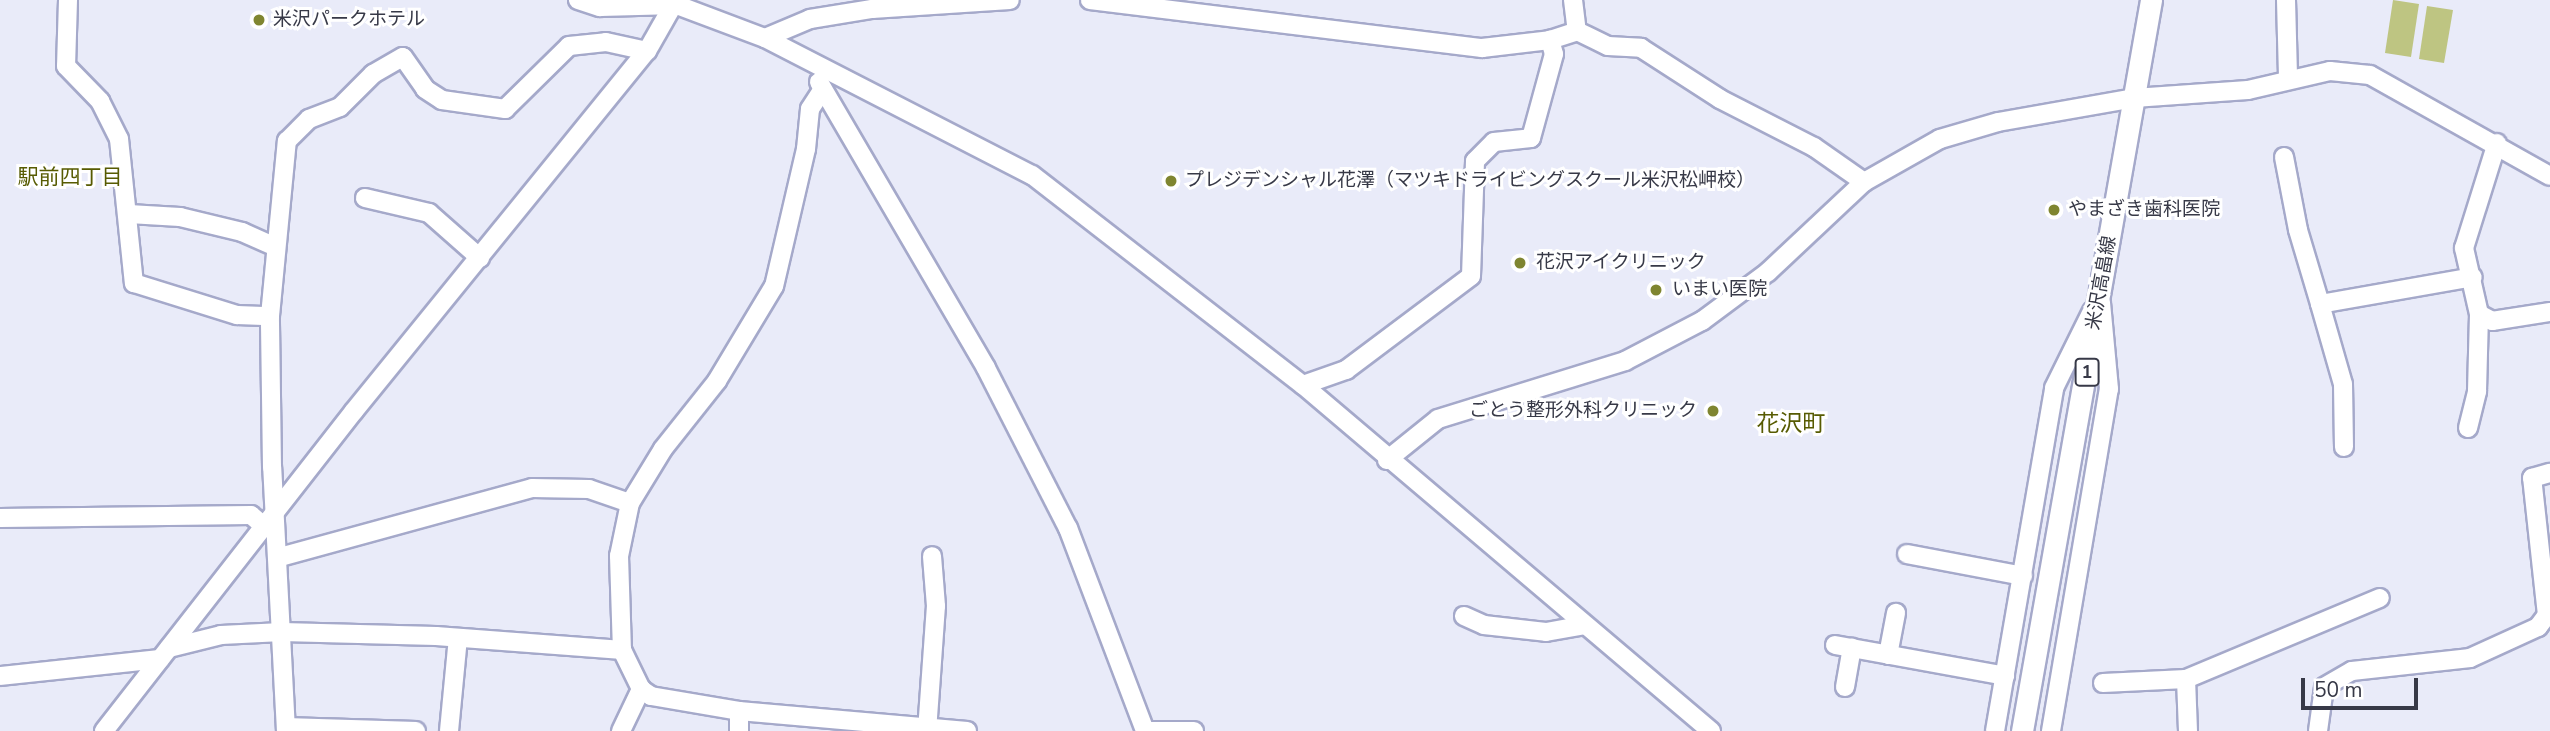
<!DOCTYPE html>
<meta charset="utf-8">
<style>
body{margin:0}
#map{position:relative;width:2550px;height:731px;overflow:hidden;background:#e9ebf9;font-family:"Nunito Sans","Noto Sans JP",sans-serif}
div>[style]{position:absolute}
.green>*{inset:0;background:#bec582}
.roads{filter:drop-shadow(2px 0 #a5a9ca) drop-shadow(-2px 0 #a5a9ca) drop-shadow(0 2px #a5a9ca) drop-shadow(0 -2px #a5a9ca)}
.minor>*{height:18px;margin:-9px;padding:0 9px;transform-origin:9px;border-radius:9px;background:#fff}
.major>*{height:21px;margin:-10.5px;padding:0 10.5px;transform-origin:10.5px;border-radius:10.5px;background:#fff}
.dots>*{width:19px;height:19px;translate:-50% -50%;box-sizing:border-box;border:4px solid #fff;border-radius:50%}
span{translate:-50% -50%;white-space:nowrap;text-align:center;line-height:1.15;-webkit-text-stroke:6px #fff;paint-order:stroke}
.shield-label span{padding:2px 5px;background:#fff;border:2px solid;border-radius:5px;-webkit-text-stroke-width:0}
.shield-label{font-size:18px;color:#373947;font-weight:700}
.poi-label{font-size:19px;color:#373947}
.left{translate:0 -50%;text-align:left}
.right{translate:-100% -50%;text-align:right}
.street-label{font-size:19px;color:#373947}
.neighbourhood-label{font-size:21px;color:#575b02}
.quarter-label{font-size:23px;color:#575b02}
.scale{position:absolute;left:2301px;top:678px;width:117px;height:32px;box-sizing:border-box;border:4px solid #373947;border-top:0;padding-left:9px;font-size:21px;line-height:24px;white-space:nowrap;color:#373947;-webkit-text-stroke:5px #fff;paint-order:stroke}
</style>
<div id="map">
<div class="green">
<div style="clip-path:polygon(2393px 0,2419px 4px,2411px 57px,2385px 53px)"></div>
<div style="clip-path:polygon(2427px 6px,2453px 10px,2444px 63px,2419px 59px)"></div>
</div>
<div class="roads">
<div class="minor">
<div style="left:68px;top:0;width:66px;rotate:91.7deg"></div>
<div style="left:66px;top:66px;width:49px;rotate:45.8deg"></div>
<div style="left:100px;top:101px;width:42px;rotate:63.4deg"></div>
<div style="left:119px;top:139px;width:145px;rotate:84.1deg"></div>
<div style="left:134px;top:283px;width:108px;rotate:17.3deg"></div>
<div style="left:237px;top:315px;width:33px;rotate:2deg"></div>
<div style="left:578px;top:0;width:23px;rotate:18deg"></div>
<div style="left:600px;top:7px;width:77px;rotate:-1.5deg"></div>
<div style="left:677px;top:5px;width:94px;rotate:20.6deg"></div>
<div style="left:765px;top:38px;width:300px;rotate:27.2deg"></div>
<div style="left:1032px;top:175px;width:343px;rotate:37.8deg"></div>
<div style="left:1303px;top:385px;width:535px;rotate:40.3deg"></div>
<div style="left:1090px;top:0;width:395px;rotate:7deg"></div>
<div style="left:1482px;top:48px;width:68px;rotate:-6.7deg"></div>
<div style="left:1550px;top:40px;width:28px;rotate:-18deg"></div>
<div style="left:1577px;top:31px;width:34px;rotate:26deg"></div>
<div style="left:1608px;top:46px;width:33px;rotate:3deg"></div>
<div style="left:1641px;top:48px;width:94px;rotate:32.8deg"></div>
<div style="left:1720px;top:99px;width:106px;rotate:27.1deg"></div>
<div style="left:1814px;top:147px;width:61px;rotate:35deg"></div>
<div style="left:1573px;top:0;width:31px;rotate:83deg"></div>
<div style="left:2286px;top:0;width:77px;rotate:88.5deg"></div>
<div style="left:765px;top:38px;width:49px;rotate:-22.9deg"></div>
<div style="left:810px;top:19px;width:63px;rotate:-9.2deg"></div>
<div style="left:872px;top:9px;width:138px;rotate:-3.7deg"></div>
<div style="left:819px;top:82px;width:331px;rotate:59.7deg"></div>
<div style="left:986px;top:368px;width:180px;rotate:62.9deg"></div>
<div style="left:1068px;top:528px;width:217px;rotate:69.2deg"></div>
<div style="left:821px;top:92px;width:20px;rotate:123deg"></div>
<div style="left:810px;top:109px;width:40px;rotate:95.7deg"></div>
<div style="left:806px;top:149px;width:141px;rotate:103.1deg"></div>
<div style="left:774px;top:286px;width:111px;rotate:121deg"></div>
<div style="left:717px;top:381px;width:87px;rotate:128.5deg"></div>
<div style="left:663px;top:449px;width:63px;rotate:121.4deg"></div>
<div style="left:630px;top:503px;width:54px;rotate:101.7deg"></div>
<div style="left:619px;top:556px;width:94px;rotate:88.2deg"></div>
<div style="left:622px;top:650px;width:43px;rotate:64deg"></div>
<div style="left:641px;top:689px;width:12px;rotate:35deg"></div>
<div style="left:651px;top:696px;width:89px;rotate:9.7deg"></div>
<div style="left:739px;top:711px;width:229px;rotate:5deg"></div>
<div style="left:2284px;top:157px;width:74px;rotate:79.1deg"></div>
<div style="left:2298px;top:230px;width:77px;rotate:73.4deg"></div>
<div style="left:2320px;top:304px;width:155px;rotate:-10deg"></div>
<div style="left:365px;top:198px;width:66px;rotate:13.2deg"></div>
<div style="left:429px;top:213px;width:68px;rotate:41.4deg"></div>
<div style="left:129px;top:214px;width:51px;rotate:3.4deg"></div>
<div style="left:180px;top:217px;width:64px;rotate:13.6deg"></div>
<div style="left:242px;top:232px;width:36px;rotate:24deg"></div>
<div style="left:2320px;top:304px;width:83px;rotate:74deg"></div>
<div style="left:2343px;top:384px;width:63px;rotate:89.1deg"></div>
<div style="left:2479px;top:314px;width:15px;rotate:28deg"></div>
<div style="left:2492px;top:321px;width:59px;rotate:-8.8deg"></div>
<div style="left:1303px;top:385px;width:46px;rotate:-19.2deg"></div>
<div style="left:1346px;top:370px;width:156px;rotate:-36.9deg"></div>
<div style="left:1471px;top:276px;width:115px;rotate:-88deg"></div>
<div style="left:1475px;top:161px;width:27px;rotate:-45deg"></div>
<div style="left:1494px;top:142px;width:37px;rotate:-6deg"></div>
<div style="left:1531px;top:138px;width:87px;rotate:-74.7deg"></div>
<div style="left:1554px;top:54px;width:15px;rotate:-106deg"></div>
<div style="left:2468px;top:428px;width:38px;rotate:-76deg"></div>
<div style="left:2477px;top:391px;width:77px;rotate:-88.5deg"></div>
<div style="left:2479px;top:314px;width:68px;rotate:-102.8deg"></div>
<div style="left:2464px;top:248px;width:110px;rotate:-72.6deg"></div>
<div style="left:1387px;top:460px;width:65px;rotate:-38.8deg"></div>
<div style="left:1438px;top:419px;width:196px;rotate:-17.2deg"></div>
<div style="left:1625px;top:361px;width:87px;rotate:-27.5deg"></div>
<div style="left:1702px;top:321px;width:82px;rotate:-36.6deg"></div>
<div style="left:1768px;top:272px;width:132px;rotate:-43.2deg"></div>
<div style="left:1864px;top:182px;width:87px;rotate:-29.5deg"></div>
<div style="left:1940px;top:139px;width:60px;rotate:-16.3deg"></div>
<div style="left:1998px;top:122px;width:138px;rotate:-10deg"></div>
<div style="left:2134px;top:98px;width:114px;rotate:-4deg"></div>
<div style="left:2248px;top:90px;width:84px;rotate:-13deg"></div>
<div style="left:2330px;top:71px;width:40px;rotate:5.7deg"></div>
<div style="left:2370px;top:75px;width:206px;rotate:29.3deg"></div>
<div style="left:0;top:518px;width:251px;rotate:-0.7deg"></div>
<div style="left:251px;top:515px;width:18px;rotate:41deg"></div>
<div style="left:1907px;top:554px;width:118px;rotate:10.7deg"></div>
<div style="left:280px;top:557px;width:261px;rotate:-15.3deg"></div>
<div style="left:532px;top:488px;width:57px;rotate:1deg"></div>
<div style="left:589px;top:489px;width:43px;rotate:18.9deg"></div>
<div style="left:1464px;top:616px;width:22px;rotate:24deg"></div>
<div style="left:1484px;top:625px;width:62px;rotate:6.4deg"></div>
<div style="left:1546px;top:632px;width:39px;rotate:-10deg"></div>
<div style="left:1835px;top:645px;width:173px;rotate:10.3deg"></div>
<div style="left:169px;top:648px;width:54px;rotate:-14deg"></div>
<div style="left:221px;top:635px;width:61px;rotate:-2.8deg"></div>
<div style="left:282px;top:632px;width:154px;rotate:1.5deg"></div>
<div style="left:436px;top:636px;width:187px;rotate:4.3deg"></div>
<div style="left:1888px;top:655px;width:43px;rotate:-79.2deg"></div>
<div style="left:0;top:676px;width:161px;rotate:-6.1deg"></div>
<div style="left:2103px;top:683px;width:83px;rotate:-2.8deg"></div>
<div style="left:1845px;top:687px;width:40px;rotate:-80deg"></div>
<div style="left:739px;top:711px;width:20px;rotate:90deg"></div>
<div style="left:286px;top:727px;width:130px;rotate:1.8deg"></div>
<div style="left:104px;top:731px;width:406px;rotate:-52deg"></div>
<div style="left:354px;top:411px;width:464px;rotate:-50.9deg"></div>
<div style="left:647px;top:51px;width:59px;rotate:-60.4deg"></div>
<div style="left:286px;top:731px;width:264px;rotate:-93deg"></div>
<div style="left:272px;top:467px;width:151px;rotate:-90.8deg"></div>
<div style="left:270px;top:316px;width:176px;rotate:-84.5deg"></div>
<div style="left:287px;top:141px;width:31px;rotate:-45deg"></div>
<div style="left:309px;top:119px;width:33px;rotate:-21deg"></div>
<div style="left:340px;top:107px;width:47px;rotate:-45deg"></div>
<div style="left:373px;top:74px;width:34px;rotate:-30deg"></div>
<div style="left:403px;top:57px;width:39px;rotate:55deg"></div>
<div style="left:425px;top:89px;width:20px;rotate:33deg"></div>
<div style="left:442px;top:100px;width:64px;rotate:8.1deg"></div>
<div style="left:505px;top:109px;width:90px;rotate:-44.5deg"></div>
<div style="left:569px;top:46px;width:37px;rotate:-6deg"></div>
<div style="left:606px;top:42px;width:42px;rotate:12.4deg"></div>
<div style="left:449px;top:731px;width:93px;rotate:-84.5deg"></div>
<div style="left:621px;top:731px;width:47px;rotate:-64.5deg"></div>
<div style="left:927px;top:731px;width:125px;rotate:-85.9deg"></div>
<div style="left:936px;top:606px;width:50px;rotate:-94.6deg"></div>
<div style="left:1145px;top:731px;width:49px"></div>
<div style="left:1995px;top:731px;width:348px;rotate:-80.2deg"></div>
<div style="left:2054px;top:388px;width:86px;rotate:-63.7deg"></div>
<div style="left:2051px;top:731px;width:347px;rotate:-80.4deg"></div>
<div style="left:2109px;top:389px;width:87px;rotate:-95.3deg"></div>
<div style="left:2188px;top:731px;width:52px;rotate:-92.2deg"></div>
<div style="left:2186px;top:679px;width:210px;rotate:-22.7deg"></div>
<div style="left:2318px;top:731px;width:44px;rotate:-82.2deg"></div>
<div style="left:2324px;top:687px;width:32px;rotate:-30deg"></div>
<div style="left:2352px;top:671px;width:119px;rotate:-6.3deg"></div>
<div style="left:2470px;top:658px;width:75px;rotate:-24.5deg"></div>
<div style="left:2538px;top:627px;width:15px;rotate:-53deg"></div>
<div style="left:2547px;top:615px;width:138px;rotate:-96.2deg"></div>
<div style="left:2532px;top:478px;width:19px;rotate:-16deg"></div>
</div>
<div class="major">
<div style="left:2022px;top:731px;width:742px;rotate:-79.99deg"></div>
</div>
</div>
<div class="dots">
<div style="left:259px;top:20px;background:#7f8530"></div>
<div style="left:1171px;top:181px;background:#7f8530"></div>
<div style="left:2054px;top:210px;background:#7f8530"></div>
<div style="left:1520px;top:263px;background:#7f8530"></div>
<div style="left:1656px;top:290px;background:#7f8530"></div>
<div style="left:1713px;top:411px;background:#7f8530"></div>
</div>
<div class="shield-label">
<span style="left:2087px;top:372px">1</span>
</div>
<div class="poi-label">
<span class="left" style="left:273px;top:20px">米沢パークホテル</span>
<span class="left" style="left:1185px;top:181px">プレジデンシャル花澤（マツキドライビングスクール米沢松岬校）</span>
<span class="left" style="left:2068px;top:210px">やまざき歯科医院</span>
<span class="left" style="left:1536px;top:263px">花沢アイクリニック</span>
<span class="left" style="left:1672px;top:290px">いまい医院</span>
<span class="right" style="left:1697px;top:411px">ごとう整形外科クリニック</span>
</div>
<div class="street-label">
<span style="left:2102px;top:283px;rotate:-80deg">米沢高畠線</span>
</div>
<div class="neighbourhood-label">
<span style="left:70px;top:177px">駅前四丁目</span>
</div>
<div class="quarter-label">
<span style="left:1791px;top:424px">花沢町</span>
</div>
<div class="scale">50 m</div>
</div>
